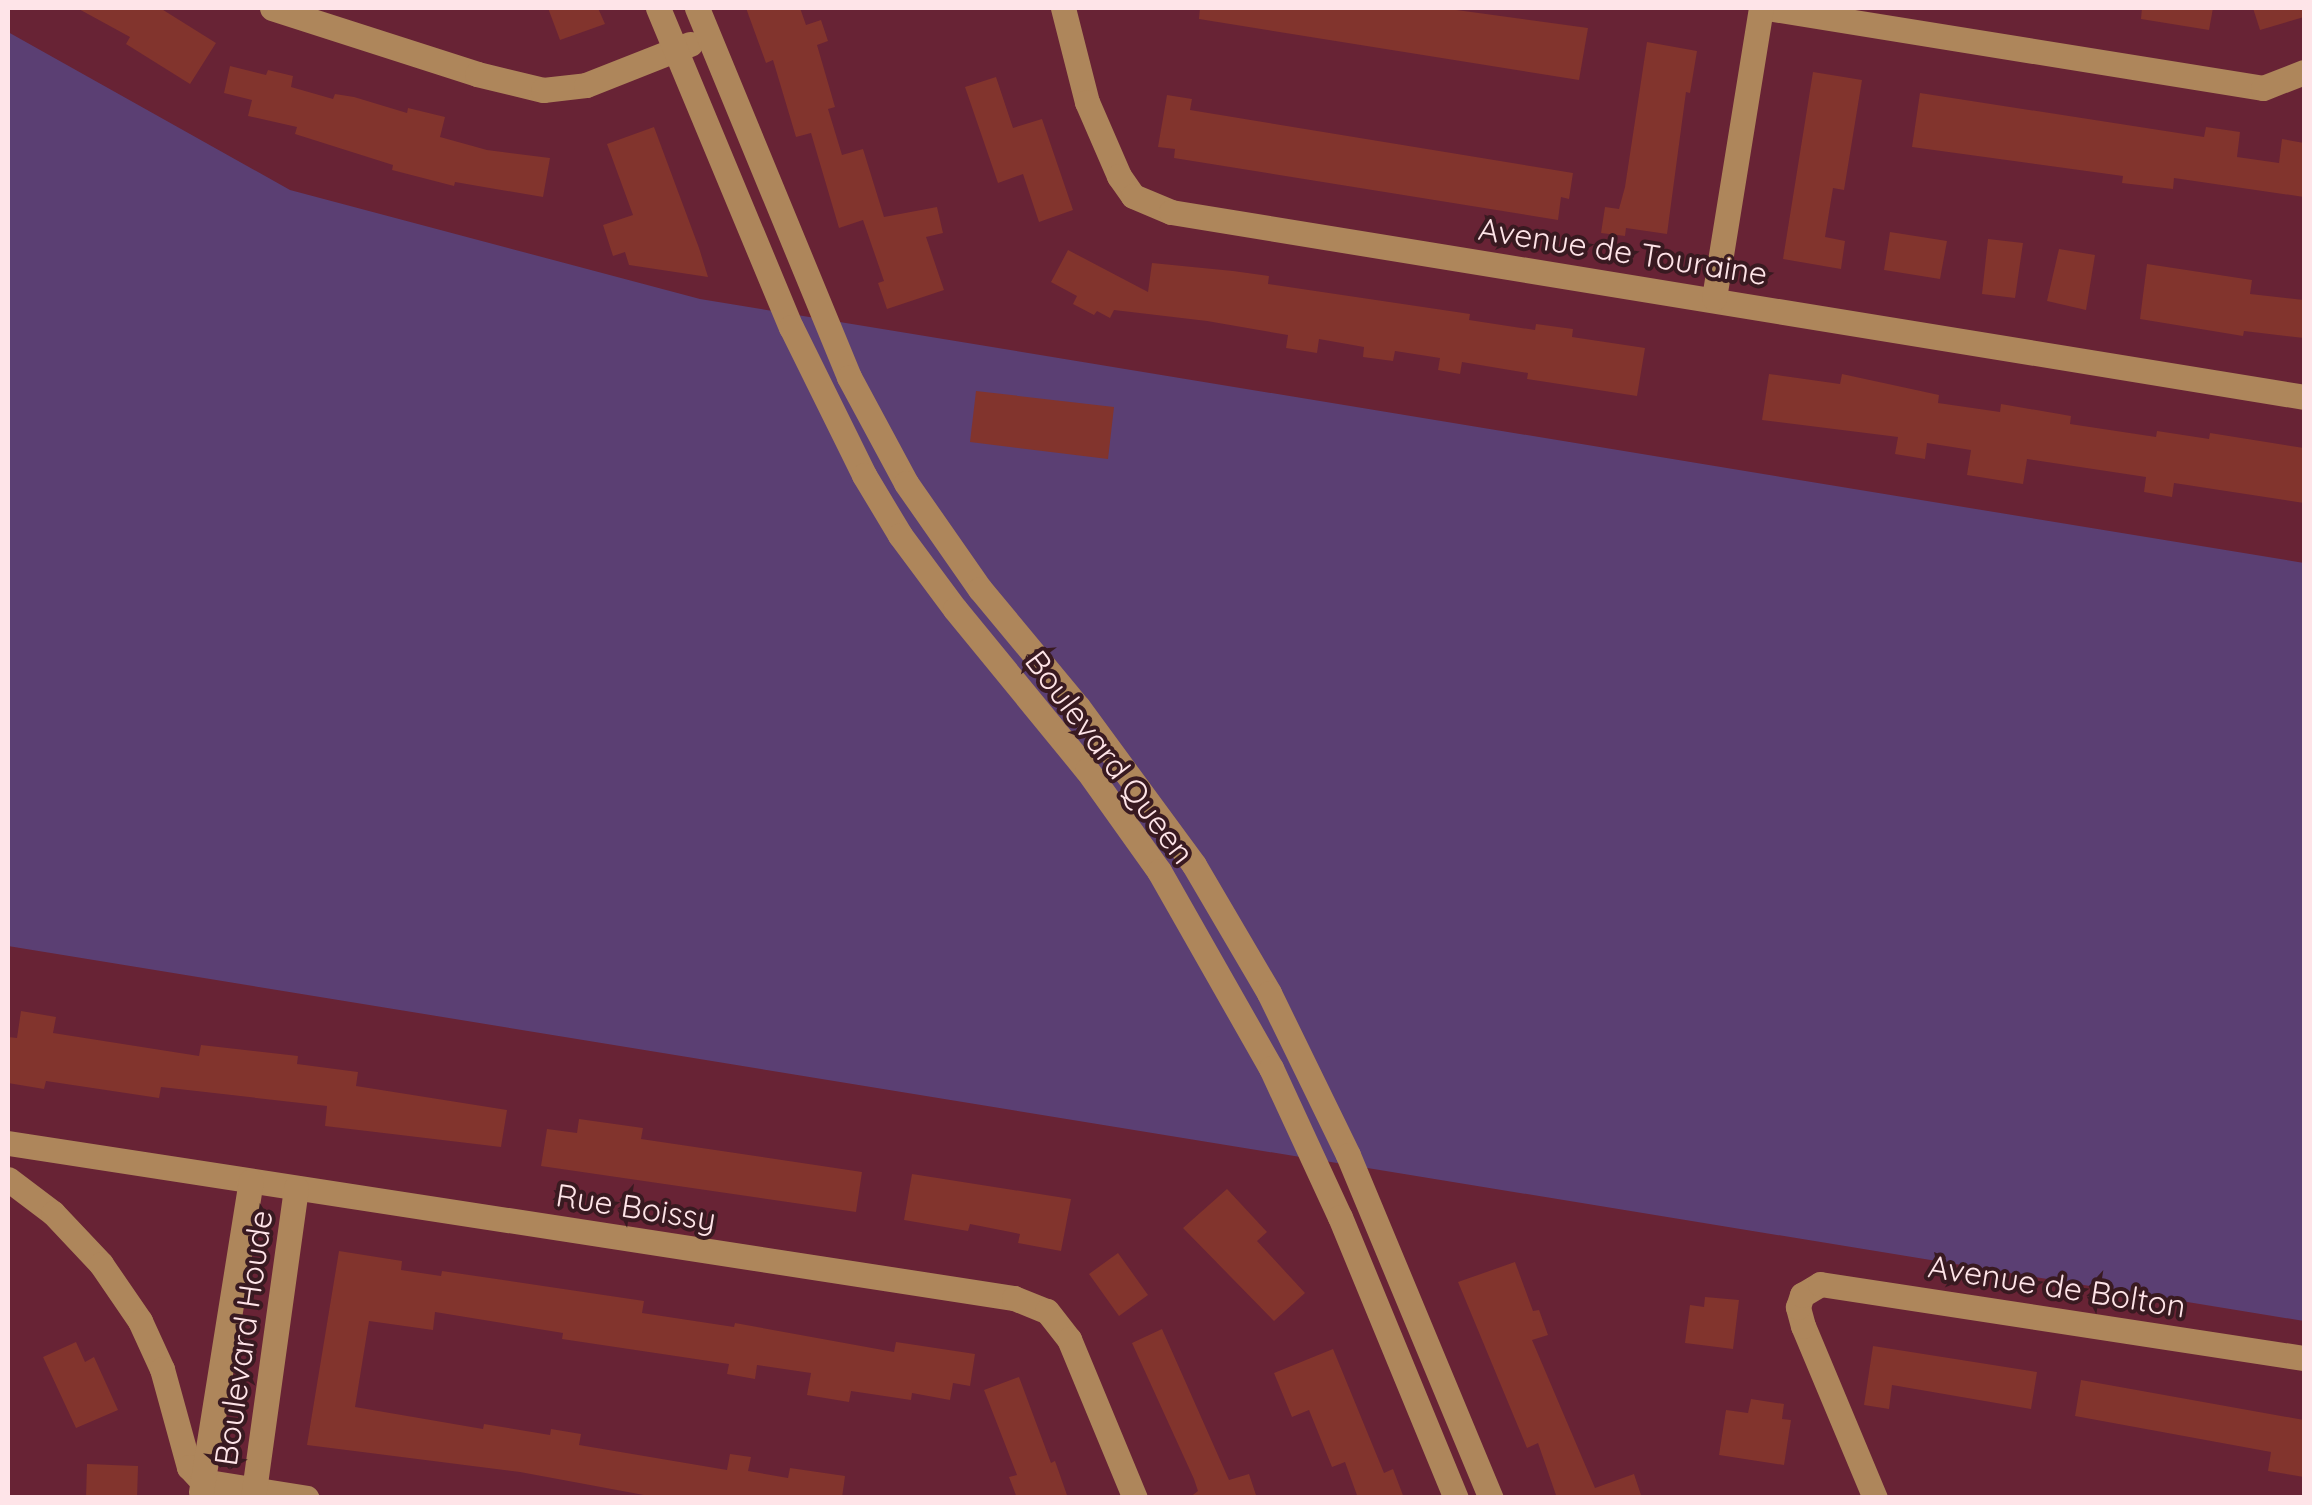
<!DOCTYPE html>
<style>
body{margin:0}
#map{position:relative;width:2312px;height:1505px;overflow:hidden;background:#682335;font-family:Quicksand,sans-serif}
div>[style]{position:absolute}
.green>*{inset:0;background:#5b3f73}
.building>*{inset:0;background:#82342d}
.minor>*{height:25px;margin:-12.5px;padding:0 12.5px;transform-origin:12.5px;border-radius:12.5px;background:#ae865b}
span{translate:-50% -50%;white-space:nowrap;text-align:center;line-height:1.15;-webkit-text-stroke:8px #391a21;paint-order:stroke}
.street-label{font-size:32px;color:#fee4e8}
.frame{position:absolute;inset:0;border:10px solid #fee4e8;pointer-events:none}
</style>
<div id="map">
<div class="green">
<div style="clip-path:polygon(8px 32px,290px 190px,700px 299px,2304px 563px,2304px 1321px,8px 946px)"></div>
</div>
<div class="building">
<div style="clip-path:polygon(77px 8px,160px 8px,216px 43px,190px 84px,126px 44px,130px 37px)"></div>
<div style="clip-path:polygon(548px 8px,598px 8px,605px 24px,560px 40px)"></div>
<div style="clip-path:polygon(746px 8px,800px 8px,806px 25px,821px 20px,828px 41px,817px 45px,835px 107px,828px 109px,842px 155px,863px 149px,884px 217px,937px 207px,943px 233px,926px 237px,944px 290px,887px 309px,878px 283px,884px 281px,863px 220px,839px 228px,811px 133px,796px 137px,773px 60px,766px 63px)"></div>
<div style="clip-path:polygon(1200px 8px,1442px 8px,1588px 28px,1579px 80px,1199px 19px)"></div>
<div style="clip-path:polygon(2142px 8px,2213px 8px,2209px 30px,2141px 19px)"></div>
<div style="clip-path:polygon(2253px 8px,2304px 8px,2304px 17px,2260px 30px)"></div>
<div style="clip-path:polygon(1647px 42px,1697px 51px,1690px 93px,1686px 92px,1667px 234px,1626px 228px,1625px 236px,1601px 233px,1605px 207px,1619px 209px,1625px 187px)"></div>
<div style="clip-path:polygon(230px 66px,266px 75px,268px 70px,293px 76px,291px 87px,333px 99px,335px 94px,354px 97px,407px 113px,408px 108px,445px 117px,440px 137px,487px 150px,550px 158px,543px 197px,455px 182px,454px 186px,392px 170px,393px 165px,295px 134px,297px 127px,248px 116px,252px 100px,224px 93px)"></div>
<div style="clip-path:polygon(1813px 72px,1862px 80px,1844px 190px,1833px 188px,1825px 237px,1845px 241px,1841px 269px,1783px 259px)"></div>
<div style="clip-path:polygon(996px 77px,1013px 128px,1042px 119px,1073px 210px,1039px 222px,1023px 174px,998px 183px,965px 87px)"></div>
<div style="clip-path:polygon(1920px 93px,2204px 137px,2206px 127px,2240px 132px,2237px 157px,2279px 163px,2282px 139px,2304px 143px,2304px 197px,2174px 178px,2173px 189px,2122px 183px,2123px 176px,1912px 147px)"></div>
<div style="clip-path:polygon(1167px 95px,1192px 99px,1190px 110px,1573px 173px,1569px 199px,1561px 197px,1558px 220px,1174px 158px,1175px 149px,1158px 147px)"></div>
<div style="clip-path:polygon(654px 127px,699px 248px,708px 277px,629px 265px,625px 252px,613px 256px,603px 225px,633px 215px,607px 144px)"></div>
<div style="clip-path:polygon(1890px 232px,1947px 241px,1940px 279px,1884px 270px)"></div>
<div style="clip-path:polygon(1988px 239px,2023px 243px,2015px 298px,1982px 294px)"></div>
<div style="clip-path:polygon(2059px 249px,2095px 255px,2086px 310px,2047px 301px)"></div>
<div style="clip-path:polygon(1068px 250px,1148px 292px,1152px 263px,1233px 271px,1269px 276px,1268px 284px,1470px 314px,1469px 320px,1535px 330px,1536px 324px,1573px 329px,1572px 337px,1645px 348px,1637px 396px,1527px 379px,1528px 373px,1462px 362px,1460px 374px,1438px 370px,1440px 358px,1395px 351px,1393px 361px,1363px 357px,1364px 347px,1319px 339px,1317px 353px,1286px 348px,1288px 335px,1207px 321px,1114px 310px,1110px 318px,1097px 311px,1094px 315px,1073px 304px,1077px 296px,1051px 282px)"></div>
<div style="clip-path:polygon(2147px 264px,2252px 280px,2250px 294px,2304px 300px,2304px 338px,2244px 331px,2243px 336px,2140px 319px)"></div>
<div style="clip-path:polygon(1769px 374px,1840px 384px,1842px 374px,1939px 395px,1938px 403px,2000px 412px,2001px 404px,2071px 416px,2070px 424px,2156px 437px,2157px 431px,2209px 439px,2210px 433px,2304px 448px,2304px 503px,2174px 483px,2172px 497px,2144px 492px,2146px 477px,2027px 459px,2023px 484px,1967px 475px,1971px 450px,1927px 443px,1925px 459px,1895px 454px,1898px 437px,1762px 420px)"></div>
<div style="clip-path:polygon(976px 391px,1114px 407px,1108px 459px,970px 442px)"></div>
<div style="clip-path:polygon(21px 1011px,56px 1017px,53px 1033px,199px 1056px,201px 1045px,298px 1056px,297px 1064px,358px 1072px,356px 1086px,507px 1110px,501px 1147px,325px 1126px,327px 1106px,161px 1087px,159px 1098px,46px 1081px,44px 1089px,8px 1083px,8px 1037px,17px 1038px)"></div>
<div style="clip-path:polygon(579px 1119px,643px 1128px,641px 1139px,862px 1172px,856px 1212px,541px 1166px,547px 1129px,577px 1133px)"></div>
<div style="clip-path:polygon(912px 1174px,1071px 1199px,1061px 1251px,1018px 1243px,1020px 1234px,970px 1224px,968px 1231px,904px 1220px)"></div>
<div style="clip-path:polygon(1227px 1189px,1267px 1232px,1257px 1241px,1305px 1293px,1274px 1321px,1183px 1228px)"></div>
<div style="clip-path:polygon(339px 1251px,402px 1261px,401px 1270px,441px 1276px,442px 1271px,644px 1301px,642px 1313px,734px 1327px,735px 1323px,894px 1352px,896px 1342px,975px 1354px,970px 1386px,953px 1383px,950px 1400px,912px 1393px,911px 1400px,851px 1391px,849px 1402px,807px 1395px,811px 1373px,757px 1365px,755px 1379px,727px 1374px,729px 1364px,562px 1339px,563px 1333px,435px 1312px,433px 1330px,369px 1321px,355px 1407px,483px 1429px,484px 1424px,550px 1435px,551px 1429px,581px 1434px,579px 1445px,727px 1470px,730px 1454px,751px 1457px,748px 1471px,788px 1478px,790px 1468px,845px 1476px,842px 1498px,660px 1498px,520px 1472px,307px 1445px)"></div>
<div style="clip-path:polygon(1118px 1253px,1148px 1295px,1119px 1316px,1089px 1274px)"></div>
<div style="clip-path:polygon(1515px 1262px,1533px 1311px,1539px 1310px,1548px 1335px,1532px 1340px,1595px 1488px,1634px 1474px,1642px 1498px,1557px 1498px,1538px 1443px,1527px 1448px,1458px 1282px)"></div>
<div style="clip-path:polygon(1705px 1297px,1739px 1300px,1733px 1349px,1685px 1343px,1690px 1305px,1704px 1307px)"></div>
<div style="clip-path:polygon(1162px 1329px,1229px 1480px,1249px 1474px,1257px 1498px,1189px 1498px,1198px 1491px,1194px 1479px,1132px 1343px)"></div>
<div style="clip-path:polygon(76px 1342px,85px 1362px,94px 1357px,118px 1410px,76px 1428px,43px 1357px)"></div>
<div style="clip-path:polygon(1873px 1346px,2037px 1372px,2031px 1409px,1892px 1385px,1889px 1409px,1864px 1405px)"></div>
<div style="clip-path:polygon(1333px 1349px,1384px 1473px,1393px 1469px,1404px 1498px,1358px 1498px,1345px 1462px,1332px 1467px,1309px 1410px,1292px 1417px,1274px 1373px)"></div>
<div style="clip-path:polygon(1019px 1377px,1051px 1463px,1055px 1461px,1068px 1498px,1017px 1498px,1009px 1477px,1017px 1475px,984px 1390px)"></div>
<div style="clip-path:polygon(2081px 1380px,2304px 1420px,2304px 1477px,2268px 1471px,2271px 1452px,2075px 1416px)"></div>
<div style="clip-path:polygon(1751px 1399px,1784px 1404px,1782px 1419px,1791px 1420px,1784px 1465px,1719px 1455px,1726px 1410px,1748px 1413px)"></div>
<div style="clip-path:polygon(87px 1464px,138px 1466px,137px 1498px,86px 1498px)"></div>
</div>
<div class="minor">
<div style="left:272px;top:8px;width:215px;rotate:17.8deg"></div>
<div style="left:477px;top:74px;width:68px;rotate:13.6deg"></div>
<div style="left:543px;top:90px;width:43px;rotate:-6.6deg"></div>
<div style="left:586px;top:85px;width:112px;rotate:-21.5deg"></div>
<div style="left:658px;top:8px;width:346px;rotate:67.4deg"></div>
<div style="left:791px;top:327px;width:165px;rotate:63.7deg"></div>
<div style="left:864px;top:475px;width:70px;rotate:59deg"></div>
<div style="left:900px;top:535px;width:92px;rotate:53.4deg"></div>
<div style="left:955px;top:609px;width:208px;rotate:50.7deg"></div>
<div style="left:1087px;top:770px;width:124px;rotate:54.5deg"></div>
<div style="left:1159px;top:871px;width:227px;rotate:60.4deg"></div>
<div style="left:1271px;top:1068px;width:164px;rotate:65.2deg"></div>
<div style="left:1340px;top:1217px;width:304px;rotate:67.6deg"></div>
<div style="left:697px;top:8px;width:399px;rotate:67.6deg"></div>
<div style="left:849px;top:377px;width:120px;rotate:61.7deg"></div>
<div style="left:906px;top:483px;width:129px;rotate:55.1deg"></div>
<div style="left:980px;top:589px;width:153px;rotate:50.3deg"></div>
<div style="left:1078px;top:707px;width:196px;rotate:53.7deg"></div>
<div style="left:1194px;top:865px;width:148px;rotate:59.6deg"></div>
<div style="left:1269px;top:993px;width:180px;rotate:64deg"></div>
<div style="left:1348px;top:1155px;width:372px;rotate:67.4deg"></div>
<div style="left:1063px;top:8px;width:97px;rotate:75.7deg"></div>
<div style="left:1087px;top:102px;width:81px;rotate:66.6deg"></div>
<div style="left:1119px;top:176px;width:24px;rotate:55deg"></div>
<div style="left:1133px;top:196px;width:41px;rotate:22.8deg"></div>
<div style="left:1171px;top:212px;width:1148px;rotate:9.27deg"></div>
<div style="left:1767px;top:8px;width:502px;rotate:9.16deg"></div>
<div style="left:2263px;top:88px;width:44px;rotate:-21.3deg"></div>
<div style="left:1714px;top:298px;width:294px;rotate:-80.8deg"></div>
<div style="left:8px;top:1143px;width:1018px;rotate:8.76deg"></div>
<div style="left:1014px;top:1298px;width:35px;rotate:22deg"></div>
<div style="left:1047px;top:1311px;width:36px;rotate:52deg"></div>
<div style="left:1069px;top:1339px;width:172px;rotate:67.5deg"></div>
<div style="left:8px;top:1179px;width:56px;rotate:37.1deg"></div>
<div style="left:53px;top:1213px;width:70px;rotate:46.7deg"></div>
<div style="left:101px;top:1264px;width:69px;rotate:55.6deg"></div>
<div style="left:140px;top:1321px;width:53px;rotate:65.4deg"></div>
<div style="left:162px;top:1369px;width:102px;rotate:74.6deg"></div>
<div style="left:189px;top:1467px;width:19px;rotate:47deg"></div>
<div style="left:202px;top:1481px;width:106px;rotate:9.2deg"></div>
<div style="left:201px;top:1492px;width:315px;rotate:-80.9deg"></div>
<div style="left:253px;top:1498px;width:313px;rotate:-82.1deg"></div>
<div style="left:1875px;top:1498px;width:186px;rotate:-112.7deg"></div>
<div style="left:1803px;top:1326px;width:20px;rotate:-105deg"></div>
<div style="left:1798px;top:1307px;width:13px;rotate:-72deg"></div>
<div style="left:1802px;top:1295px;width:21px;rotate:-31deg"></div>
<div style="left:1820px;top:1284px;width:490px;rotate:8.7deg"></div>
</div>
<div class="street-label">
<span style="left:1623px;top:251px;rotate:9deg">Avenue de Touraine</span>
<span style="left:1110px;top:757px;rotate:53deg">Boulevard Queen</span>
<span style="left:636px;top:1207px;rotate:9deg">Rue Boissy</span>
<span style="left:2057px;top:1286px;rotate:9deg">Avenue de Bolton</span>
<span style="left:243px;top:1338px;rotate:-82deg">Boulevard Houde</span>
</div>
<div class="frame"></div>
</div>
